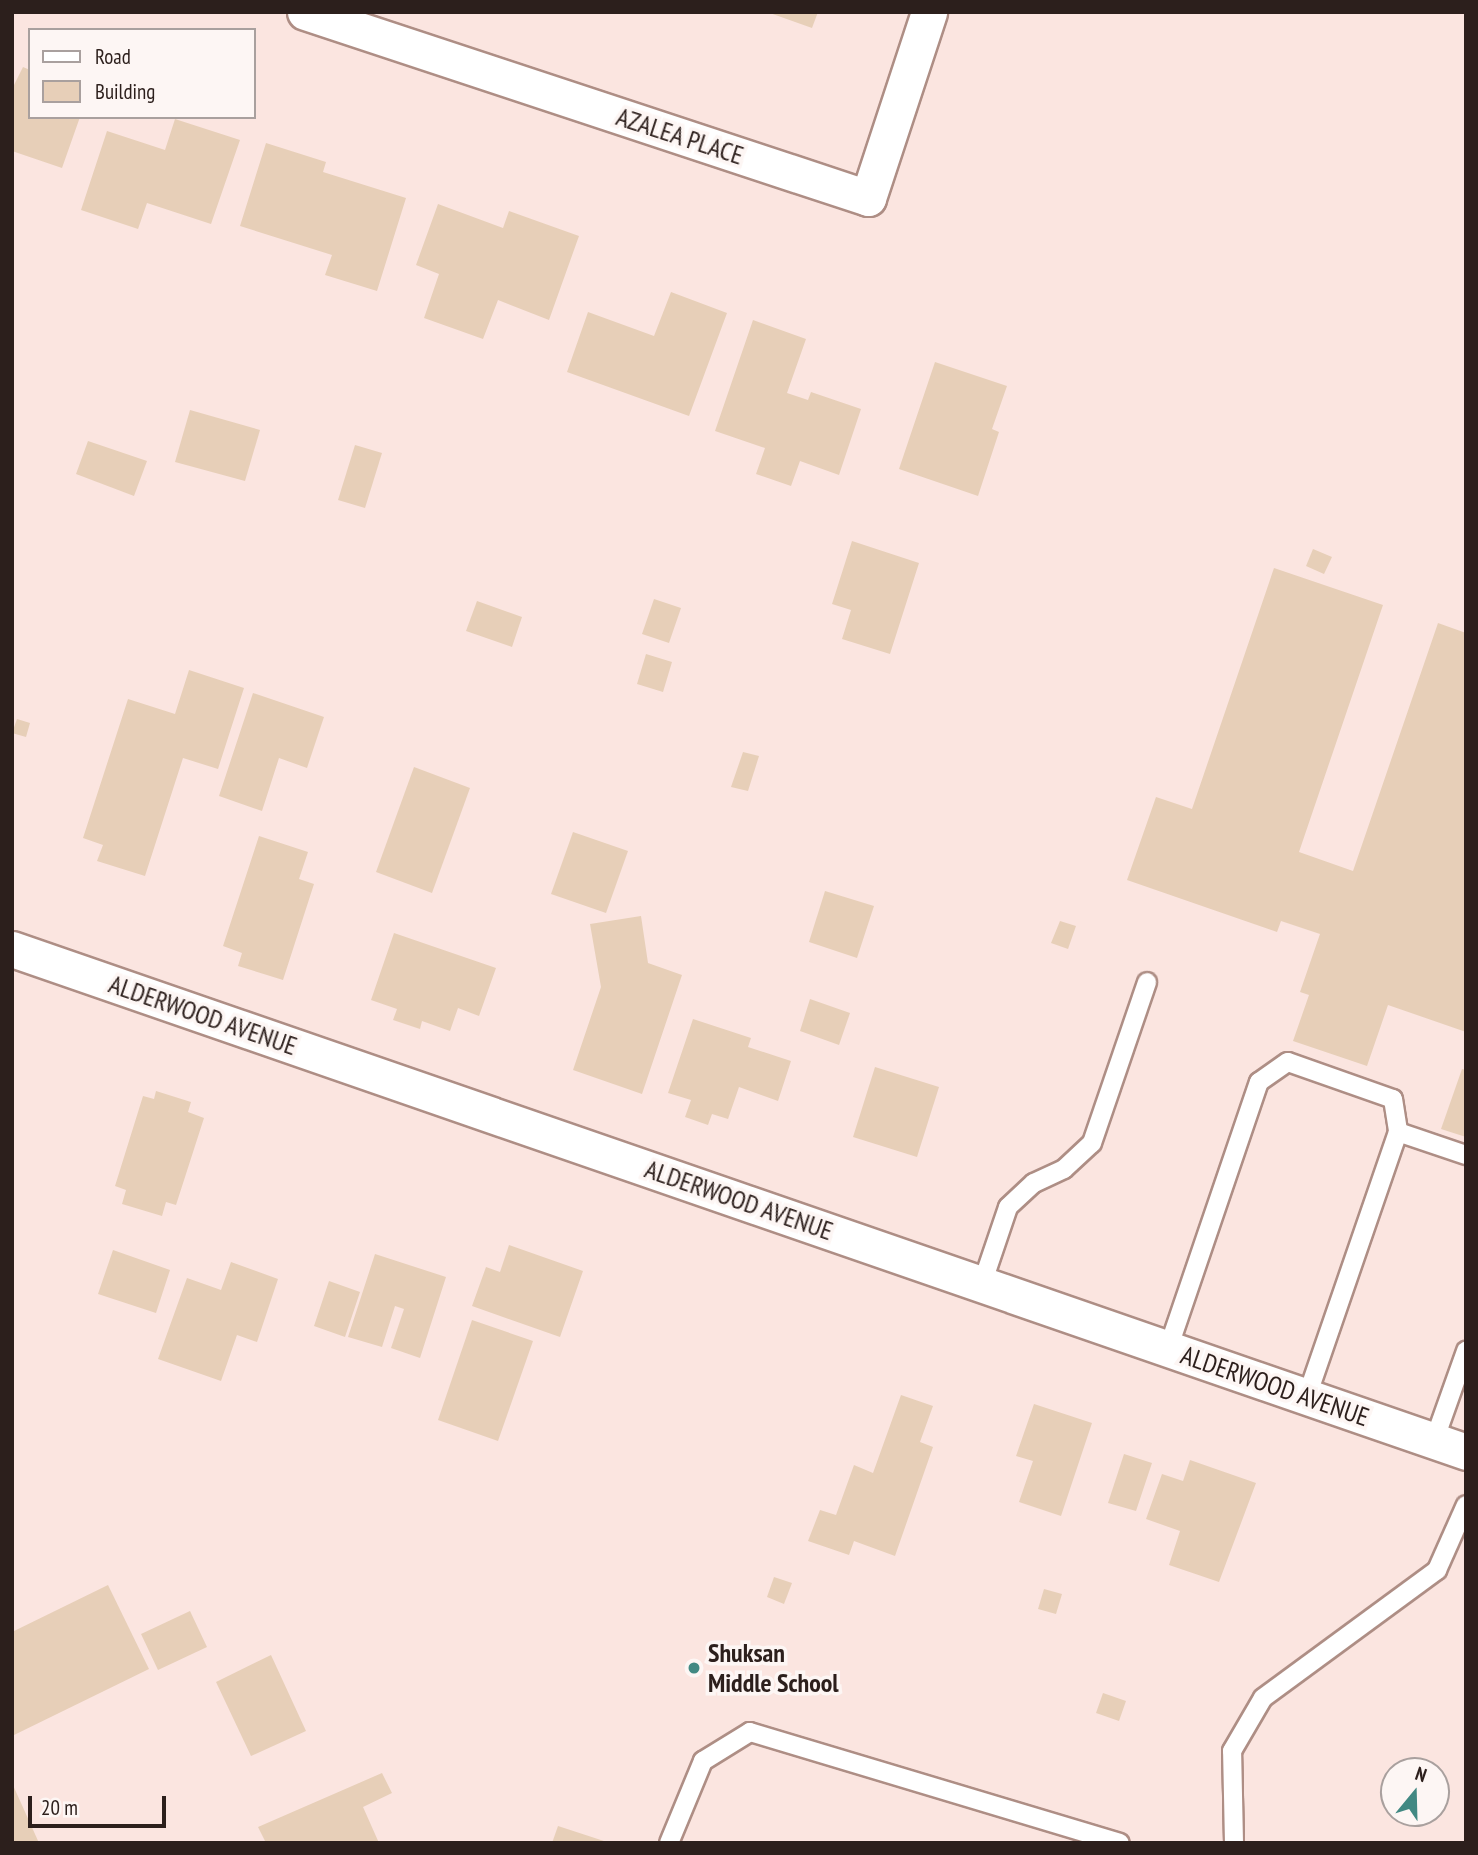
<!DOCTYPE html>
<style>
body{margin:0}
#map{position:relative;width:1478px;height:1855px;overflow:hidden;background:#fbe5e0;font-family:"PT Sans Narrow",sans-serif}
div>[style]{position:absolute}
.building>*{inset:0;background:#e7cfb8}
.roads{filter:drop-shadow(2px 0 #ae8e85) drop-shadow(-2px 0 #ae8e85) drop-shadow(0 2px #ae8e85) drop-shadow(0 -2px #ae8e85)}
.service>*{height:18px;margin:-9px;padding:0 9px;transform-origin:9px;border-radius:9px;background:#fff}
.minor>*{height:35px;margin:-17.5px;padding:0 17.5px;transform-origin:17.5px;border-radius:17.5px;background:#fff}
.dots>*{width:19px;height:19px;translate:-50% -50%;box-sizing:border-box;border:4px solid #fdf6f4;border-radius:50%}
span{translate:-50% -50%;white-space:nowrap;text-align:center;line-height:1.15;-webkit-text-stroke:7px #fdf6f4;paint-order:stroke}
.street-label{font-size:26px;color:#2c1f1c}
.poi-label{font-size:26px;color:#2c1f1c;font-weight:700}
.left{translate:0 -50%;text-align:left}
.frame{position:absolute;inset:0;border:14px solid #2c1f1c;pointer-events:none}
.legend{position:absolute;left:28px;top:28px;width:228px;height:91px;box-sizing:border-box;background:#fdf6f4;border:2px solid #a9a09e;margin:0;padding:9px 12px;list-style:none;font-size:21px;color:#2c1f1c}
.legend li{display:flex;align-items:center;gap:14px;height:35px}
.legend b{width:35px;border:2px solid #a9a09e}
.north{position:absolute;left:1380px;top:1757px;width:70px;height:70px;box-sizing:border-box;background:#fdf6f4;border:2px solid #a9a09e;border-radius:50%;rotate:19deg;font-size:19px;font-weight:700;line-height:28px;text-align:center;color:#2c1f1c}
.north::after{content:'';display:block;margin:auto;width:24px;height:32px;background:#428983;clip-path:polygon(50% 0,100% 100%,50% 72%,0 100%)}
.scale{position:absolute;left:28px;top:1796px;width:138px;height:32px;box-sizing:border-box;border:4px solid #2c1f1c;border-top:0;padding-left:9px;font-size:21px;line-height:24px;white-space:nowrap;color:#2c1f1c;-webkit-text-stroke:5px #fdf6f4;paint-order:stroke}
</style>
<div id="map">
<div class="building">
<div style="clip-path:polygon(767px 12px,818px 12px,812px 28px)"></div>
<div style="clip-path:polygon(23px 67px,30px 70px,30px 117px,80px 117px,62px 168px,12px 151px,12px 89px)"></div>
<div style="clip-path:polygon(175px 119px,240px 140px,211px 224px,147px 203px,138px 229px,81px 210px,107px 131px,165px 150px)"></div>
<div style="clip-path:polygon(266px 143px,326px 162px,323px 172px,406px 198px,377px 291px,325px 275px,332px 255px,240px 226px)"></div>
<div style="clip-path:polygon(438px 204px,503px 228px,509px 211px,579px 236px,549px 320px,498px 300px,483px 339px,424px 318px,439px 274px,416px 265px)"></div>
<div style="clip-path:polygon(671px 292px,727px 313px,689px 416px,567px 372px,588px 312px,654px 336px)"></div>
<div style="clip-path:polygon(753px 320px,806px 339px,787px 393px,808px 400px,811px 392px,861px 409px,839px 475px,800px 461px,791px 486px,756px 474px,765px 448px,715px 431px)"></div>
<div style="clip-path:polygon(935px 362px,1007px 386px,992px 429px,999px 432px,978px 496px,899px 469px)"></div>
<div style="clip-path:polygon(190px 410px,260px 430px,245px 481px,175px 462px)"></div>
<div style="clip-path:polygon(88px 441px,147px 461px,134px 496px,76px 474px)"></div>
<div style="clip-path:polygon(355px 445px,382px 453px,365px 508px,338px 500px)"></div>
<div style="clip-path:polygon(852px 541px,919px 563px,890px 654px,842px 639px,851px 610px,832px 604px)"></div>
<div style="clip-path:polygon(1313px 549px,1332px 557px,1324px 574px,1306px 566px)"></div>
<div style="clip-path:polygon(1274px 568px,1383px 605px,1299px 852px,1353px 871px,1438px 623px,1466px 633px,1466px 1032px,1388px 1005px,1367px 1066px,1293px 1041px,1309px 995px,1300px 992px,1320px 934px,1281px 921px,1277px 932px,1127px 880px,1156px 797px,1192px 809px)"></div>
<div style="clip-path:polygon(654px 599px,681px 608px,669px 643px,642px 634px)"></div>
<div style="clip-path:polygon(477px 601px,522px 617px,512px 647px,466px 631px)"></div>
<div style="clip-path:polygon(646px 654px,672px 662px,663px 692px,637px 684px)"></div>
<div style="clip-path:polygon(189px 670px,244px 688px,218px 769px,183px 758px,145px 876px,97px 861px,103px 845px,83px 838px,128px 699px,175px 714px)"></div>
<div style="clip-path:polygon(253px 693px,324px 717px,307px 768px,279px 758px,262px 811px,219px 796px)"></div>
<div style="clip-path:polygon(17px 719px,30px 723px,26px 737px,12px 733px)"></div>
<div style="clip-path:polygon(743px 752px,759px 756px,748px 791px,731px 787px)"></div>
<div style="clip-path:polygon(414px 767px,470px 788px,432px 893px,376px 872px)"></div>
<div style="clip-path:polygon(573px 832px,628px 851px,606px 913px,551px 894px)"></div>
<div style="clip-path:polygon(259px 836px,308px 852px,299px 879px,314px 884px,283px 980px,238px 966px,242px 953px,223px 946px)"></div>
<div style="clip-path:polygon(825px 891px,874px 906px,857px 958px,809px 942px)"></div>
<div style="clip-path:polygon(641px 916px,648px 963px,682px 975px,642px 1094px,573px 1070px,601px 987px,590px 924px)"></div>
<div style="clip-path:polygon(1060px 921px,1076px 926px,1068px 949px,1051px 943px)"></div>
<div style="clip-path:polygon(394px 933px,496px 968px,479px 1016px,458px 1008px,450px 1031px,422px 1021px,420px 1029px,393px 1020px,397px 1009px,371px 1000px)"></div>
<div style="clip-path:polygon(810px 999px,850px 1013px,839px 1045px,800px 1031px)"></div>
<div style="clip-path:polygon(693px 1019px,751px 1038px,748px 1047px,791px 1061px,778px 1101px,739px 1087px,728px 1119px,712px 1114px,708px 1125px,685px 1117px,691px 1100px,668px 1093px)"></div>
<div style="clip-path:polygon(875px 1067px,939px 1087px,917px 1157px,853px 1137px)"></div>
<div style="clip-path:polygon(1462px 1069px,1466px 1070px,1466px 1137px,1441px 1129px)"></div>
<div style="clip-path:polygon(156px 1091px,191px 1102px,188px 1112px,204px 1118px,176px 1205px,166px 1202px,162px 1216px,122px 1204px,126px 1190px,115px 1186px,143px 1096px,154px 1099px)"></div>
<div style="clip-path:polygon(509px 1245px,583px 1271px,560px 1337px,472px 1306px,486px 1267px,500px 1272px)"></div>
<div style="clip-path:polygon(113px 1250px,170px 1270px,156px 1313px,98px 1294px)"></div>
<div style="clip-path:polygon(375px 1254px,446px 1277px,420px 1358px,391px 1348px,404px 1309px,395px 1306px,382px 1347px,348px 1337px)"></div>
<div style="clip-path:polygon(231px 1262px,278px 1279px,257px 1342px,237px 1335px,221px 1381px,158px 1359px,187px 1278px,221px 1290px)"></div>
<div style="clip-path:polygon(329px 1281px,360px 1292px,345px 1337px,314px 1326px)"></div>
<div style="clip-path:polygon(472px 1320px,533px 1341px,498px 1441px,438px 1420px)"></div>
<div style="clip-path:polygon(901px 1395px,933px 1406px,920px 1442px,933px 1447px,895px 1556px,854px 1541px,849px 1555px,808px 1541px,820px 1510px,836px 1515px,854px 1465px,873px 1473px)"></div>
<div style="clip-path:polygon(1034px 1404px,1092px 1423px,1061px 1516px,1019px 1502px,1033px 1461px,1016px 1456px)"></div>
<div style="clip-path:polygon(1124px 1454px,1152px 1463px,1136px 1511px,1108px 1503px)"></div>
<div style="clip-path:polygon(1190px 1460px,1256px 1483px,1219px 1582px,1169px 1565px,1180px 1531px,1146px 1519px,1162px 1474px,1183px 1481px)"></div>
<div style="clip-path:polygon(774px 1577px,792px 1583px,784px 1604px,767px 1597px)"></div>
<div style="clip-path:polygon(108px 1585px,149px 1669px,12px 1736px,12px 1632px)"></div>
<div style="clip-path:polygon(1044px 1589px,1062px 1594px,1056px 1614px,1038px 1609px)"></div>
<div style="clip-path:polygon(190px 1611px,207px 1647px,158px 1670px,141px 1634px)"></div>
<div style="clip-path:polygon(271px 1655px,306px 1731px,251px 1756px,216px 1682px)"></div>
<div style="clip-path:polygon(1103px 1693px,1126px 1701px,1119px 1721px,1096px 1713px)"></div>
<div style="clip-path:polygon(382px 1773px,392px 1793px,363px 1807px,379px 1843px,266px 1843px,258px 1827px)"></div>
<div style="clip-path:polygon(12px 1783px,39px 1843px,12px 1843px)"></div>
<div style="clip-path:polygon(558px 1826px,607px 1842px,607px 1843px,552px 1843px)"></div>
</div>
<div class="roads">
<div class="service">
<div style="left:1398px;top:1132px;width:72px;rotate:18.7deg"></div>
<div style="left:982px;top:1284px;width:81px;rotate:-71.3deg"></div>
<div style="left:1008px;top:1207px;width:35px;rotate:-43deg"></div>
<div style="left:1034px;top:1183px;width:33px;rotate:-25deg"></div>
<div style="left:1064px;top:1169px;width:38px;rotate:-43deg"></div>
<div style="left:1092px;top:1143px;width:170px;rotate:-71.1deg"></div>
<div style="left:1168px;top:1349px;width:282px;rotate:-71.2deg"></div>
<div style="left:1259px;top:1082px;width:35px;rotate:-35deg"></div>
<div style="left:1288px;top:1062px;width:111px;rotate:19.4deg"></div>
<div style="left:1393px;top:1099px;width:33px;rotate:81deg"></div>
<div style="left:1398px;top:1132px;width:279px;rotate:109deg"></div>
<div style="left:1434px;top:1441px;width:96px;rotate:-70.4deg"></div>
<div style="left:669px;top:1843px;width:89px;rotate:-67.5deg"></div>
<div style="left:703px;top:1761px;width:55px;rotate:-31.7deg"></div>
<div style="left:750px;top:1732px;width:386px;rotate:16.7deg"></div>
<div style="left:1234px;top:1843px;width:92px;rotate:-91.2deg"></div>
<div style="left:1232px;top:1751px;width:61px;rotate:-59.7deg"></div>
<div style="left:1263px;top:1698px;width:216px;rotate:-36.3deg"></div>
<div style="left:1437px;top:1570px;width:71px;rotate:-66deg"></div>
</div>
<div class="minor">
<div style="left:305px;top:12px;width:593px;rotate:18.28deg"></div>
<div style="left:868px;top:198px;width:196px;rotate:-71.8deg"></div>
<div style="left:12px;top:949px;width:1539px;rotate:19.08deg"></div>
</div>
</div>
<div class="dots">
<div style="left:694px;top:1668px;background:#428983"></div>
</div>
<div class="street-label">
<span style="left:680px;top:136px;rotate:18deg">AZALEA PLACE</span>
<span style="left:203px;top:1015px;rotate:19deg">ALDERWOOD AVENUE</span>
<span style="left:739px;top:1200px;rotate:19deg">ALDERWOOD AVENUE</span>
<span style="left:1275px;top:1386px;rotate:19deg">ALDERWOOD AVENUE</span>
</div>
<div class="poi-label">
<span class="left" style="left:708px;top:1668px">Shuksan<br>Middle School</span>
</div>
<div class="frame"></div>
<ul class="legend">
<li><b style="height:9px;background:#fff"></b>Road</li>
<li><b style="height:19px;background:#e7cfb8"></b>Building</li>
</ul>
<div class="north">N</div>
<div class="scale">20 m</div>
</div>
